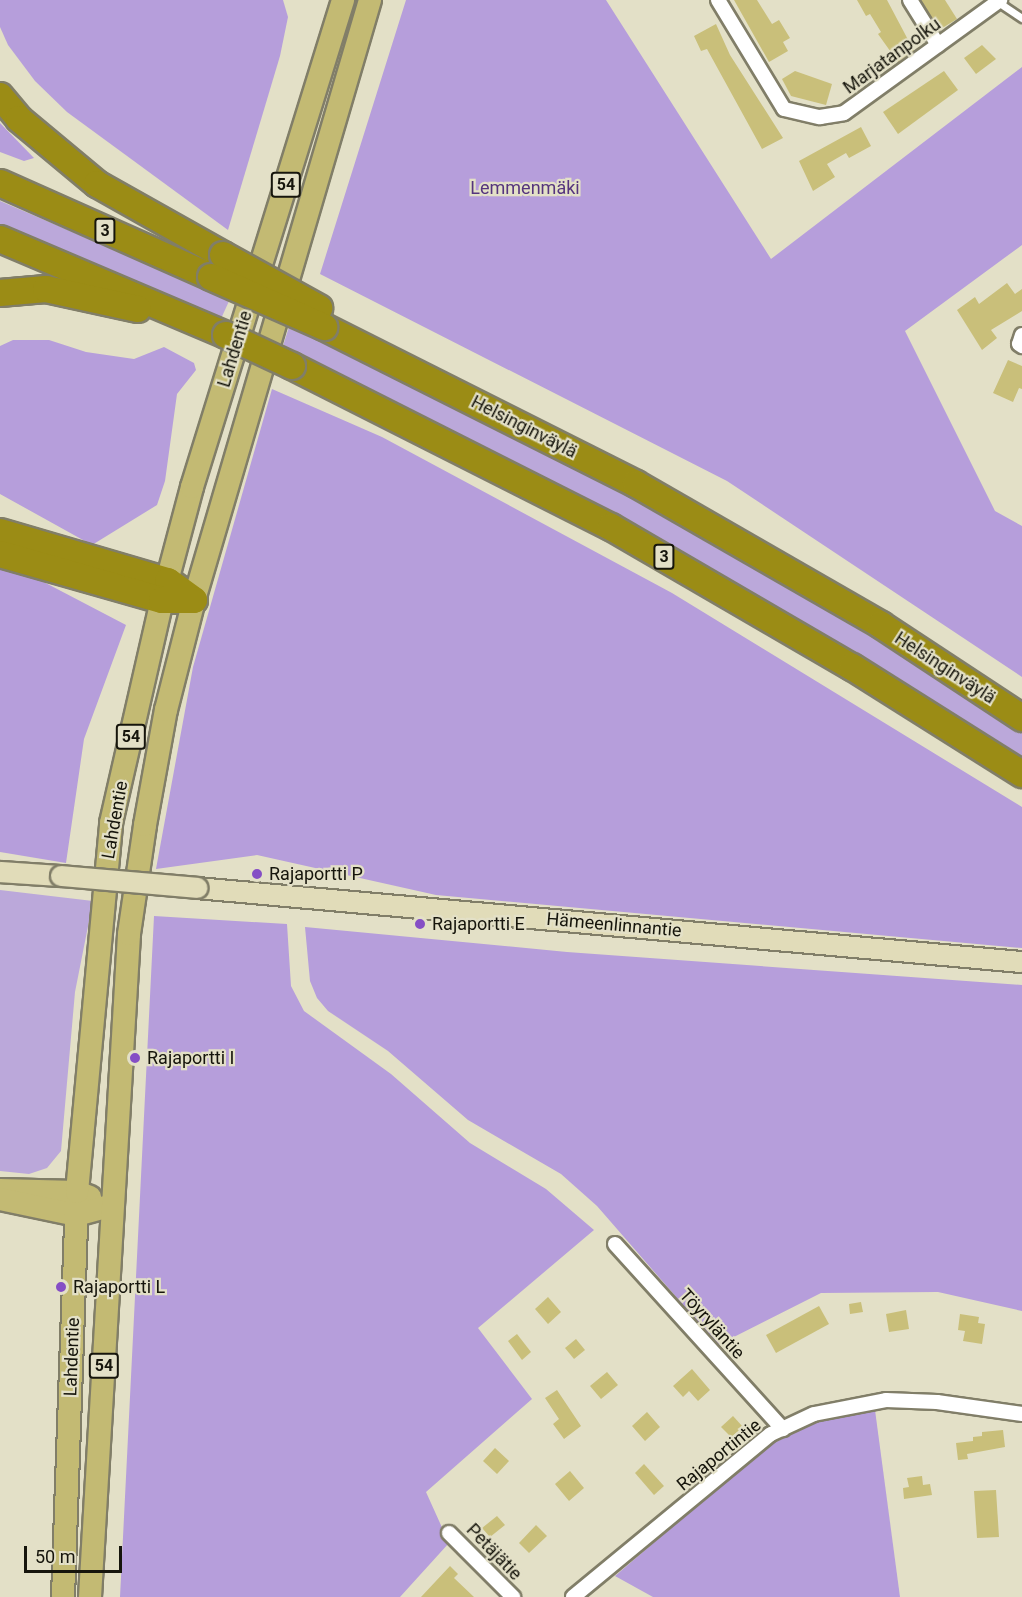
<!DOCTYPE html>
<meta charset="utf-8">
<style>
body{margin:0}
#map{position:relative;width:1022px;height:1597px;overflow:hidden;background:#e3e0c7;font-family:Roboto,sans-serif}
div>[style]{position:absolute}
.green>*{inset:0;background:#bba8da}
.forest>*{inset:0;background:#b69edb}
.building>*{inset:0;background:#c9bf7a}
.roads{filter:drop-shadow(2px 0 #817e68) drop-shadow(-2px 0 #817e68) drop-shadow(0 2px #817e68) drop-shadow(0 -2px #817e68)}
.lane>*{height:7px;margin:-3.5px;padding:0 3.5px;transform-origin:3.5px;border-radius:3.5px;background:#fff}
.street>*{height:14px;margin:-7px;padding:0 7px;transform-origin:7px;border-radius:7px;background:#fff}
.secondary>*{height:20px;margin:-10px;padding:0 10px;transform-origin:10px;border-radius:10px;background:#e1dcb9}
.primary>*{height:22px;margin:-11px;padding:0 11px;transform-origin:11px;border-radius:11px;background:#c3ba73}
.highway>*{height:26px;margin:-13px;padding:0 13px;transform-origin:13px;border-radius:13px;background:#9b8c15}
.bridges{filter:drop-shadow(2px 0 #817e68) drop-shadow(-2px 0 #817e68) drop-shadow(0 2px #817e68) drop-shadow(0 -2px #817e68)}
.secondary-bridge>*{height:20px;margin:-10px;padding:0 10px;transform-origin:10px;border-radius:10px;background:#e1dcb9}
.highway-bridge>*{height:26px;margin:-13px;padding:0 13px;transform-origin:13px;border-radius:13px;background:#9b8c15}
.dots>*{width:16px;height:16px;translate:-50% -50%;box-sizing:border-box;border:3px solid #e3e0c7;border-radius:50%}
span{translate:-50% -50%;white-space:nowrap;text-align:center;line-height:1.15;-webkit-text-stroke:4.5px #e3e0c7;paint-order:stroke}
.shield-label span{padding:2px 4px;background:#e3e0c7;border:2px solid;border-radius:4px;-webkit-text-stroke-width:0}
.shield-label{font-size:16px;color:#16150c;font-weight:700}
.street-label{font-size:18px;color:#16150c}
.park-label{font-size:18px;color:#55347d}
.poi-label{font-size:18px;color:#16150c}
.left{translate:0 -50%;text-align:left}
.scale{position:absolute;left:24px;top:1546px;width:98px;height:27px;box-sizing:border-box;border:3px solid #16150c;border-top:0;padding-left:8px;font-size:18px;line-height:21px;white-space:nowrap;color:#16150c;-webkit-text-stroke:4px #e3e0c7;paint-order:stroke}
</style>
<div id="map">
<div class="green">
<div style="clip-path:polygon(0 201px,230px 299px,219px 323px,0 228px)"></div>
<div style="clip-path:polygon(289px 327px,342px 349px,597px 479px,831px 612px,1022px 732px,1022px 760px,819px 634px,587px 500px,282px 349px)"></div>
<div style="clip-path:polygon(0 890px,93px 901px,75px 992px,61px 1151px,47px 1168px,29px 1174px,0 1171px)"></div>
</div>
<div class="forest">
<div style="clip-path:polygon(0 0,283px 0,288px 17px,280px 56px,228px 230px,67px 112px,35px 81px,8px 45px,0 27px)"></div>
<div style="clip-path:polygon(406px 0,606px 0,771px 259px,1022px 67px,1022px 245px,905px 331px,995px 511px,1022px 526px,1022px 677px,727px 481px,320px 274px)"></div>
<div style="clip-path:polygon(0 123px,34px 158px,24px 161px,0 152px)"></div>
<div style="clip-path:polygon(13px 340px,49px 340px,86px 352px,134px 359px,164px 347px,194px 363px,196px 370px,177px 394px,165px 481px,157px 505px,92px 545px,0 494px,0 346px)"></div>
<div style="clip-path:polygon(272px 389px,382px 437px,672px 593px,1022px 807px,1022px 948px,436px 895px,257px 855px,156px 869px,193px 667px)"></div>
<div style="clip-path:polygon(0 567px,38px 579px,126px 625px,84px 739px,66px 863px,0 852px)"></div>
<div style="clip-path:polygon(154px 916px,287px 924px,291px 986px,304px 1011px,391px 1074px,470px 1143px,546px 1189px,594px 1230px,478px 1328px,532px 1399px,426px 1492px,449px 1543px,400px 1597px,120px 1597px)"></div>
<div style="clip-path:polygon(305px 927px,567px 952px,1022px 985px,1022px 1311px,938px 1292px,821px 1293px,718px 1345px,597px 1206px,561px 1174px,468px 1120px,388px 1051px,328px 1011px,317px 998px,310px 981px)"></div>
<div style="clip-path:polygon(875px 1410px,900px 1597px,653px 1597px,615px 1576px,764px 1448px,826px 1417px)"></div>
</div>
<div class="building">
<div style="clip-path:polygon(734px 0,757px 0,772px 24px,779px 20px,790px 38px,783px 42px,788px 51px,769px 62px)"></div>
<div style="clip-path:polygon(857px 0,887px 0,914px 51px,898px 62px,878px 34px,881px 32px,870px 14px,866px 16px)"></div>
<div style="clip-path:polygon(921px 0,945px 0,957px 19px,939px 30px)"></div>
<div style="clip-path:polygon(716px 24px,730px 55px,783px 138px,762px 149px,707px 49px,701px 51px,694px 36px)"></div>
<div style="clip-path:polygon(982px 45px,996px 59px,976px 74px,964px 58px)"></div>
<div style="clip-path:polygon(795px 71px,832px 84px,826px 105px,791px 96px,782px 79px)"></div>
<div style="clip-path:polygon(944px 71px,958px 90px,898px 134px,883px 112px)"></div>
<div style="clip-path:polygon(861px 127px,871px 146px,849px 158px,846px 153px,827px 164px,835px 177px,813px 191px,799px 161px)"></div>
<div style="clip-path:polygon(1007px 283px,1015px 294px,1022px 289px,1022px 311px,991px 330px,997px 338px,982px 350px,957px 310px,975px 297px,979px 304px)"></div>
<div style="clip-path:polygon(1008px 360px,1022px 366px,1022px 389px,1019px 388px,1013px 402px,993px 393px)"></div>
<div style="clip-path:polygon(548px 1297px,561px 1312px,548px 1324px,535px 1309px)"></div>
<div style="clip-path:polygon(861px 1302px,863px 1312px,850px 1314px,849px 1304px)"></div>
<div style="clip-path:polygon(819px 1306px,829px 1324px,776px 1353px,766px 1335px)"></div>
<div style="clip-path:polygon(906px 1310px,909px 1329px,889px 1332px,886px 1314px)"></div>
<div style="clip-path:polygon(960px 1314px,979px 1317px,978px 1323px,985px 1324px,982px 1344px,963px 1341px,965px 1331px,958px 1330px)"></div>
<div style="clip-path:polygon(517px 1334px,531px 1352px,522px 1360px,508px 1341px)"></div>
<div style="clip-path:polygon(576px 1339px,585px 1350px,574px 1359px,565px 1348px)"></div>
<div style="clip-path:polygon(692px 1369px,710px 1390px,698px 1401px,689px 1391px,683px 1397px,673px 1386px)"></div>
<div style="clip-path:polygon(607px 1372px,618px 1385px,601px 1399px,590px 1386px)"></div>
<div style="clip-path:polygon(557px 1390px,581px 1426px,564px 1439px,553px 1424px,559px 1419px,545px 1398px)"></div>
<div style="clip-path:polygon(647px 1412px,660px 1427px,645px 1441px,632px 1426px)"></div>
<div style="clip-path:polygon(733px 1416px,743px 1427px,731px 1437px,721px 1427px)"></div>
<div style="clip-path:polygon(1003px 1430px,1005px 1447px,967px 1454px,968px 1459px,958px 1460px,956px 1443px,973px 1441px,973px 1437px,982px 1436px,982px 1432px)"></div>
<div style="clip-path:polygon(495px 1448px,509px 1461px,497px 1474px,483px 1461px)"></div>
<div style="clip-path:polygon(644px 1464px,664px 1486px,654px 1495px,635px 1473px)"></div>
<div style="clip-path:polygon(570px 1471px,584px 1488px,569px 1501px,555px 1484px)"></div>
<div style="clip-path:polygon(922px 1476px,923px 1485px,930px 1484px,932px 1495px,904px 1499px,903px 1488px,909px 1487px,907px 1478px)"></div>
<div style="clip-path:polygon(996px 1490px,999px 1537px,977px 1538px,974px 1491px)"></div>
<div style="clip-path:polygon(497px 1516px,505px 1525px,490px 1537px,482px 1528px)"></div>
<div style="clip-path:polygon(536px 1525px,547px 1536px,529px 1553px,519px 1543px)"></div>
<div style="clip-path:polygon(450px 1566px,458px 1574px,454px 1578px,474px 1597px,421px 1597px)"></div>
</div>
<div class="roads">
<div class="lane">
<div style="left:998px;top:2px;width:29px;rotate:34deg"></div>
</div>
<div class="street">
<div style="left:718px;top:0;width:127px;rotate:58.8deg"></div>
<div style="left:784px;top:109px;width:37px;rotate:13deg"></div>
<div style="left:820px;top:117px;width:24px;rotate:-9deg"></div>
<div style="left:844px;top:113px;width:193px;rotate:-35.9deg"></div>
<div style="left:910px;top:0;width:53px;rotate:58.1deg"></div>
<div style="left:1022px;top:335px;width:9px;rotate:108deg"></div>
<div style="left:1019px;top:344px;width:4px;rotate:34deg"></div>
<div style="left:615px;top:1244px;width:250px;rotate:47.8deg"></div>
<div style="left:449px;top:1533px;width:91px;rotate:45deg"></div>
<div style="left:573px;top:1597px;width:256px;rotate:-39.5deg"></div>
<div style="left:771px;top:1434px;width:47px;rotate:-24.9deg"></div>
<div style="left:814px;top:1414px;width:73px;rotate:-11deg"></div>
<div style="left:886px;top:1400px;width:51px;rotate:2.2deg"></div>
<div style="left:937px;top:1402px;width:86px;rotate:8deg"></div>
</div>
<div class="secondary">
<div style="left:0;top:872px;width:61px;rotate:3.8deg"></div>
<div style="left:197px;top:888px;width:828px;rotate:5.13deg"></div>
</div>
<div class="primary">
<div style="left:0;top:1190px;width:77px;rotate:1.5deg"></div>
<div style="left:77px;top:1192px;width:14px;rotate:21deg"></div>
<div style="left:0;top:1199px;width:78px;rotate:11.9deg"></div>
<div style="left:76px;top:1215px;width:35px;rotate:-15deg"></div>
<div style="left:63px;top:1597px;width:405px;rotate:-88deg"></div>
<div style="left:77px;top:1192px;width:371px;rotate:-84.7deg"></div>
<div style="left:111px;top:823px;width:229px;rotate:-77.1deg"></div>
<div style="left:162px;top:600px;width:117px;rotate:-75.1deg"></div>
<div style="left:192px;top:487px;width:510px;rotate:-72.77deg"></div>
<div style="left:90px;top:1597px;width:664px;rotate:-86.63deg"></div>
<div style="left:129px;top:934px;width:110px;rotate:-81.6deg"></div>
<div style="left:145px;top:825px;width:117px;rotate:-79.7deg"></div>
<div style="left:166px;top:710px;width:114px;rotate:-75.7deg"></div>
<div style="left:194px;top:600px;width:625px;rotate:-73.65deg"></div>
</div>
<div class="highway">
<div style="left:0;top:96px;width:30px;rotate:50deg"></div>
<div style="left:19px;top:119px;width:102px;rotate:39.8deg"></div>
<div style="left:97px;top:184px;width:145px;rotate:29.4deg"></div>
<div style="left:0;top:183px;width:231px;rotate:24deg"></div>
<div style="left:0;top:239px;width:246px;rotate:23deg"></div>
<div style="left:0;top:293px;width:46px;rotate:-5deg"></div>
<div style="left:46px;top:289px;width:94px;rotate:12.3deg"></div>
<div style="left:324px;top:327px;width:349px;rotate:26.7deg"></div>
<div style="left:636px;top:484px;width:283px;rotate:29.9deg"></div>
<div style="left:881px;top:625px;width:169px;rotate:33.4deg"></div>
<div style="left:292px;top:366px;width:357px;rotate:26.8deg"></div>
<div style="left:611px;top:527px;width:279px;rotate:30.2deg"></div>
<div style="left:852px;top:667px;width:201px;rotate:32.2deg"></div>
<div style="left:0;top:532px;width:175px;rotate:16.3deg"></div>
<div style="left:168px;top:581px;width:32px;rotate:36deg"></div>
<div style="left:0;top:554px;width:168px;rotate:15.9deg"></div>
<div style="left:162px;top:600px;width:32px"></div>
</div>
</div>
<div class="bridges">
<div class="secondary-bridge">
<div style="left:61px;top:876px;width:137px;rotate:5deg"></div>
</div>
<div class="highway-bridge">
<div style="left:223px;top:255px;width:110px;rotate:28.9deg"></div>
<div style="left:211px;top:277px;width:124px;rotate:23.9deg"></div>
<div style="left:226px;top:335px;width:73px;rotate:25.2deg"></div>
</div>
</div>
<div class="dots">
<div style="left:257px;top:874px;background:#854ec5"></div>
<div style="left:420px;top:924px;background:#854ec5"></div>
<div style="left:135px;top:1058px;background:#854ec5"></div>
<div style="left:61px;top:1287px;background:#854ec5"></div>
</div>
<div class="shield-label">
<span style="left:286px;top:185px">54</span>
<span style="left:105px;top:231px">3</span>
<span style="left:664px;top:557px">3</span>
<span style="left:131px;top:737px">54</span>
<span style="left:104px;top:1366px">54</span>
</div>
<div class="street-label">
<span style="left:892px;top:56px;rotate:-36deg">Marjatanpolku</span>
<span style="left:235px;top:349px;rotate:-73deg">Lahdentie</span>
<span style="left:524px;top:427px;rotate:27deg">Helsinginväylä</span>
<span style="left:945px;top:668px;rotate:33deg">Helsinginväylä</span>
<span style="left:115px;top:820px;rotate:-80deg">Lahdentie</span>
<span style="left:614px;top:925px;rotate:5deg">Hämeenlinnantie</span>
<span style="left:712px;top:1324px;rotate:48deg">Töyryläntie</span>
<span style="left:72px;top:1357px;rotate:-88deg">Lahdentie</span>
<span style="left:719px;top:1455px;rotate:-39deg">Rajaportintie</span>
<span style="left:494px;top:1552px;rotate:46deg">Petäjätie</span>
</div>
<div class="park-label">
<span style="left:525px;top:188px">Lemmenmäki</span>
</div>
<div class="poi-label">
<span class="left" style="left:269px;top:874px">Rajaportti P</span>
<span class="left" style="left:432px;top:924px">Rajaportti E</span>
<span class="left" style="left:147px;top:1058px">Rajaportti I</span>
<span class="left" style="left:73px;top:1287px">Rajaportti L</span>
</div>
<div class="scale">50 m</div>
</div>
